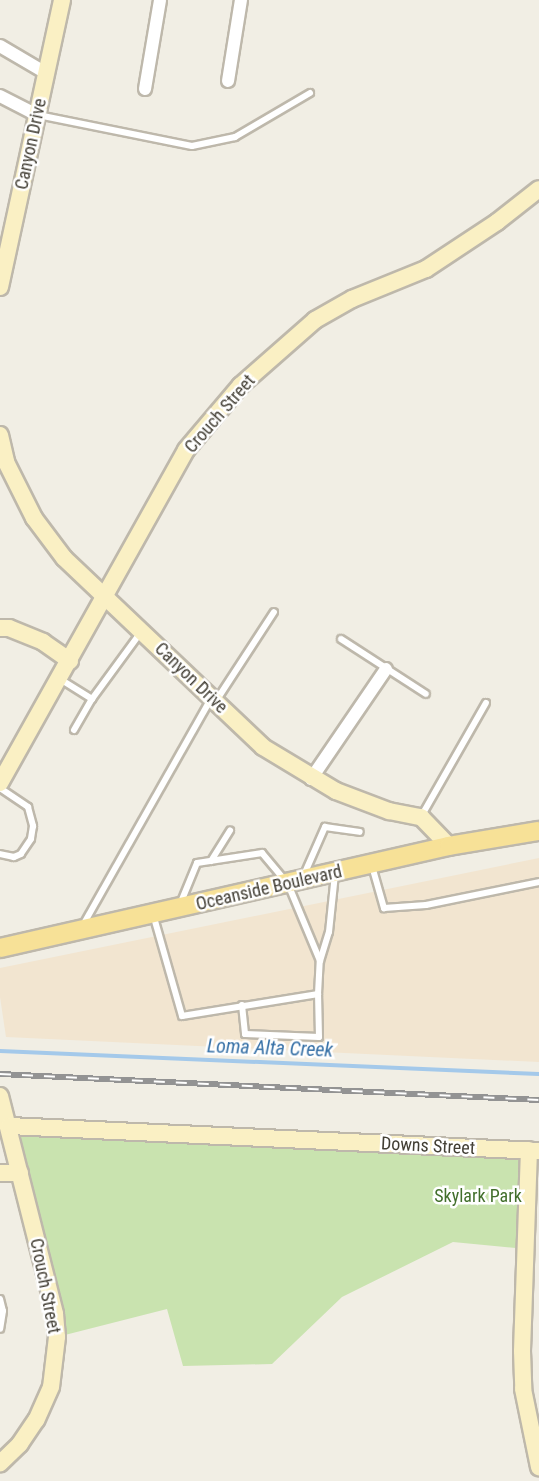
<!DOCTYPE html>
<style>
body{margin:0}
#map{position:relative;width:539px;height:1481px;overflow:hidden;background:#f1eee4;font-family:"Roboto Condensed",sans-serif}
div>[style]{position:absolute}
.commercial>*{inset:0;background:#f2e5d0}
.green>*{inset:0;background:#c9e3af}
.stream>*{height:4px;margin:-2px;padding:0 2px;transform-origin:2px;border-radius:2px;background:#a4c9ea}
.roads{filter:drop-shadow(2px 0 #beb8ab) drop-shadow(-2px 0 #beb8ab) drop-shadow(0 2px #beb8ab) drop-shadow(0 -2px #beb8ab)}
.lane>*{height:6px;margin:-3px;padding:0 3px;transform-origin:3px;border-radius:3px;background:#fff}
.street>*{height:12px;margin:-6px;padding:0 6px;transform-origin:6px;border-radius:6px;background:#fff}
.secondary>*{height:16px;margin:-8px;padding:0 8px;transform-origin:8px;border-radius:8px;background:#faf0c4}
.primary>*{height:18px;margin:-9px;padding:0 9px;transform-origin:9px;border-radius:9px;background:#f7e197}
.rail>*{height:6px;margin-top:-3px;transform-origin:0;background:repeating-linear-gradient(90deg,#fff 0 11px,#939393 0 22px);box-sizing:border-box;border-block:2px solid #939393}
span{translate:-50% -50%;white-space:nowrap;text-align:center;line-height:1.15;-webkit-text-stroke:5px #fff;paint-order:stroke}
.street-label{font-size:18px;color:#423e34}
.park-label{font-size:18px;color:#426f2c}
.water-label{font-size:20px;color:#3670a6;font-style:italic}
</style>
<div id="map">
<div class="commercial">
<div style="clip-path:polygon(539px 858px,539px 1062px,6px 1037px,0 997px,0 968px)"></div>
</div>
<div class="green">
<div style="clip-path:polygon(9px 1126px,530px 1150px,526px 1249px,453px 1242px,342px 1297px,272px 1364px,183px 1366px,167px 1309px,57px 1337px)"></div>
</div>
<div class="stream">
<div style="left:0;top:1051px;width:539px;rotate:2.44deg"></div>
</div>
<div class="roads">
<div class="lane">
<div style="left:38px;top:115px;width:157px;rotate:11.4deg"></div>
<div style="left:192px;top:146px;width:44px;rotate:-11.8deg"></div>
<div style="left:235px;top:137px;width:87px;rotate:-30.4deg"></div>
<div style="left:341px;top:639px;width:101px;rotate:32.9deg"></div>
<div style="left:60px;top:679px;width:38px;rotate:32deg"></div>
<div style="left:92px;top:699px;width:83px;rotate:-53.8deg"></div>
<div style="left:216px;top:701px;width:106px;rotate:-56.9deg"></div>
<div style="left:74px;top:730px;width:36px;rotate:-60deg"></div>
<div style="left:0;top:788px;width:34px;rotate:34deg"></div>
<div style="left:28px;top:807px;width:20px;rotate:75deg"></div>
<div style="left:33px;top:826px;width:13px;rotate:99deg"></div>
<div style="left:31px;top:839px;width:18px;rotate:124deg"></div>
<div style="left:21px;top:854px;width:8px;rotate:157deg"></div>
<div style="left:14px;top:857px;width:14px;rotate:-168deg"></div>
<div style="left:422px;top:815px;width:129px;rotate:-60.3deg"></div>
<div style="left:211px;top:861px;width:36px;rotate:-58deg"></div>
<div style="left:372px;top:866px;width:44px;rotate:74.1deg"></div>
<div style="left:384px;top:908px;width:42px;rotate:-4.1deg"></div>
<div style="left:426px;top:905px;width:115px;rotate:-11.5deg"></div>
<div style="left:303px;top:877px;width:55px;rotate:-66.3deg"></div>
<div style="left:325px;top:827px;width:35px;rotate:8deg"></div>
<div style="left:181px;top:902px;width:42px;rotate:-67.7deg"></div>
<div style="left:197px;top:863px;width:66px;rotate:-8.7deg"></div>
<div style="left:262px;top:853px;width:40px;rotate:50deg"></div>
<div style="left:288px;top:884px;width:83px;rotate:67.4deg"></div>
<div style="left:153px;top:914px;width:106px;rotate:74.1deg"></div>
<div style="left:182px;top:1016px;width:138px;rotate:-9.2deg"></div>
<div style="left:318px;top:994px;width:33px;rotate:-87deg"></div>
<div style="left:320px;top:961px;width:30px;rotate:-73deg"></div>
<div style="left:329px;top:932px;width:58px;rotate:-84.1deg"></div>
<div style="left:83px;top:925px;width:260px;rotate:-60.5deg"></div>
<div style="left:242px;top:1005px;width:29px;rotate:84deg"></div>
<div style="left:245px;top:1034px;width:74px;rotate:2.3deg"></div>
<div style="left:319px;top:1037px;width:43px;rotate:-91.3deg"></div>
<div style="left:0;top:1299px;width:12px;rotate:76deg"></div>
<div style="left:3px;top:1311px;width:18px;rotate:99deg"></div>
</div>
<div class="street">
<div style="left:0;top:46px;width:53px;rotate:30.4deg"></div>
<div style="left:228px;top:81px;width:82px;rotate:-80.9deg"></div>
<div style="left:145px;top:89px;width:90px;rotate:-80.4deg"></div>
<div style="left:0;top:96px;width:42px;rotate:27.2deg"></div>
<div style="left:311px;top:779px;width:133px;rotate:-55.7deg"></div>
</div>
<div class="secondary">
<div style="left:0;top:287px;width:294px;rotate:-77.8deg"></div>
<div style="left:0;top:435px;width:28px;rotate:77deg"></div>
<div style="left:6px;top:462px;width:63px;rotate:63.4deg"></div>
<div style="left:34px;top:518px;width:50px;rotate:53.1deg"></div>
<div style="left:64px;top:558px;width:274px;rotate:43.5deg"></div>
<div style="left:263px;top:747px;width:85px;rotate:31.1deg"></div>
<div style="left:336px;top:791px;width:57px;rotate:20.7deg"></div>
<div style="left:389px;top:811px;width:33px;rotate:11deg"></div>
<div style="left:421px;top:817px;width:40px;rotate:46deg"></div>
<div style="left:0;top:628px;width:9px"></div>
<div style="left:9px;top:628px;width:37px;rotate:22deg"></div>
<div style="left:43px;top:642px;width:33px;rotate:35deg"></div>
<div style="left:0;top:783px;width:381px;rotate:-60.8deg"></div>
<div style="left:186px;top:450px;width:84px;rotate:-49.8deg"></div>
<div style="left:240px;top:386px;width:100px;rotate:-41.3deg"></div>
<div style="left:315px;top:320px;width:43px;rotate:-29.6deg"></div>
<div style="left:352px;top:299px;width:80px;rotate:-22.1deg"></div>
<div style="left:426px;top:269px;width:85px;rotate:-33.5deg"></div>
<div style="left:497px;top:222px;width:53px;rotate:-38.2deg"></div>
<div style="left:0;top:1096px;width:225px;rotate:75.8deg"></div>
<div style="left:55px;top:1314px;width:23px;rotate:85deg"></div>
<div style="left:57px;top:1337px;width:50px;rotate:96.8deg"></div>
<div style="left:51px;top:1387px;width:36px;rotate:114deg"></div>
<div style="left:36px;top:1420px;width:29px;rotate:124deg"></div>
<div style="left:20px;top:1444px;width:28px;rotate:136deg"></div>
<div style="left:9px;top:1126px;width:531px;rotate:2.7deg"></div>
<div style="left:529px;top:1150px;width:201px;rotate:92deg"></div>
<div style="left:522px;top:1351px;width:38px;rotate:88deg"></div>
<div style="left:523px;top:1389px;width:80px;rotate:78.4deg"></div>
<div style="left:0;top:1173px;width:20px"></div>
</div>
<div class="primary">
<div style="left:0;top:948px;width:460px;rotate:-12.8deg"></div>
<div style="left:449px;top:846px;width:91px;rotate:-9.5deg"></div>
</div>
</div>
<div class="rail">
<div style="left:0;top:1074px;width:540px;rotate:2.76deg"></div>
</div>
<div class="street-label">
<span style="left:31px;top:144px;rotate:-78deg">Canyon Drive</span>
<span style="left:220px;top:414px;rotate:-49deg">Crouch Street</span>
<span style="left:191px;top:678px;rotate:44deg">Canyon Drive</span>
<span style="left:269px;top:888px;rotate:-13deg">Oceanside Boulevard</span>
<span style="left:428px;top:1146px;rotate:3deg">Downs Street</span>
<span style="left:45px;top:1286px;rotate:79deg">Crouch Street</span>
</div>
<div class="park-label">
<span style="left:478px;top:1196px">Skylark Park</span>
</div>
<div class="water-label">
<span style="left:270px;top:1048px;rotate:2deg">Loma Alta Creek</span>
</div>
</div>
